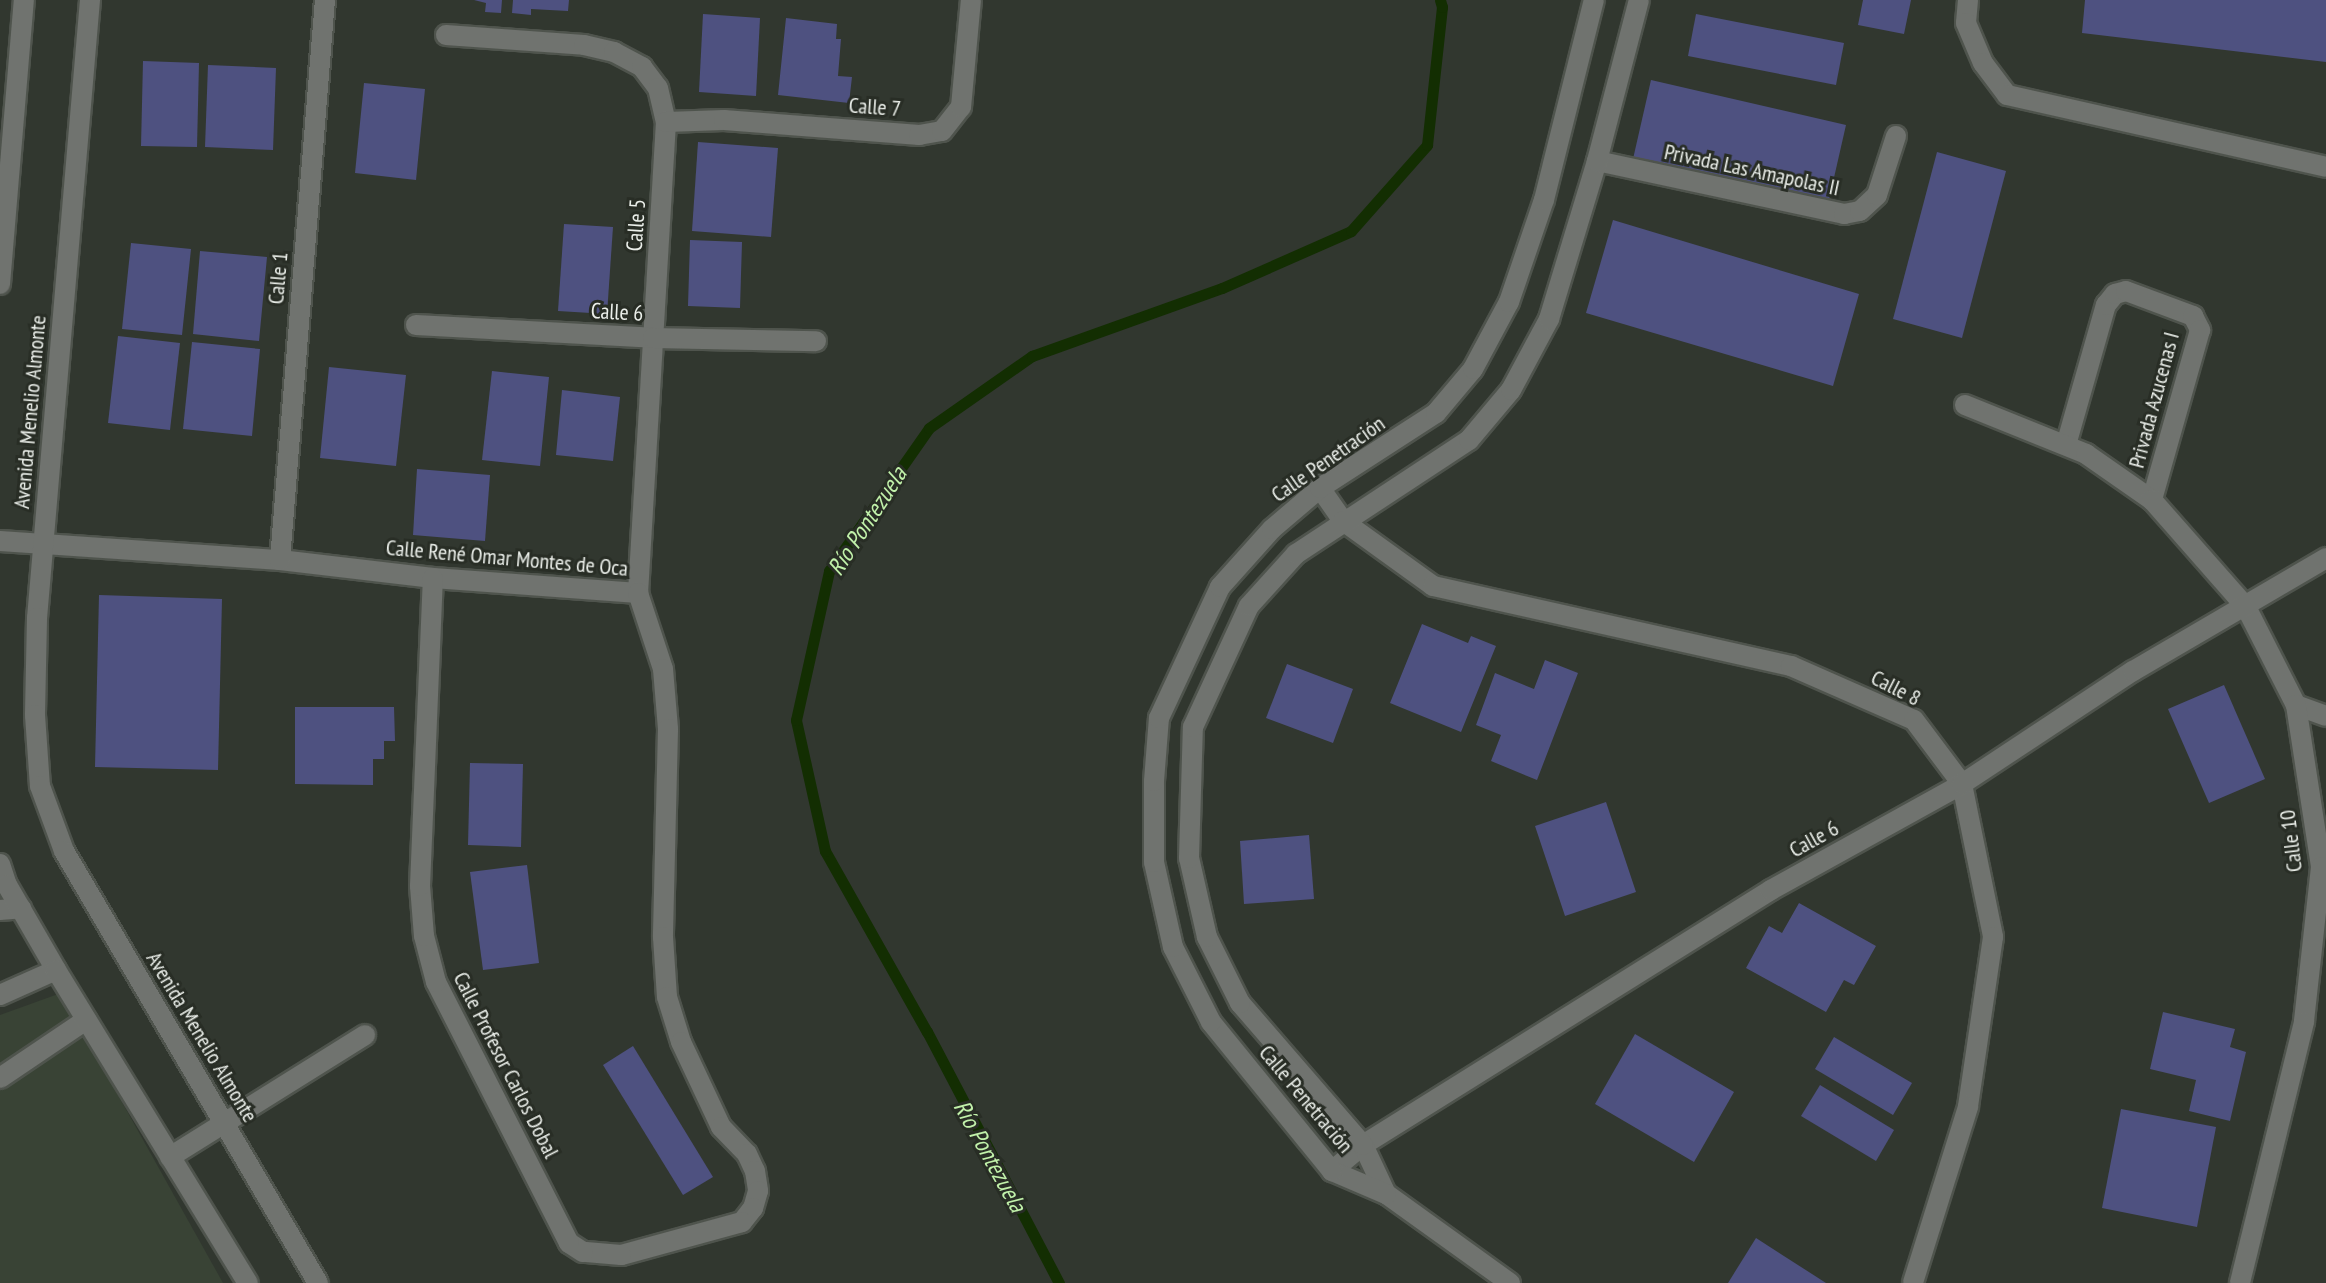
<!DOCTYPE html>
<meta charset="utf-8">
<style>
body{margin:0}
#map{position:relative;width:2326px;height:1283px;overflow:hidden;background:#31372f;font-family:"PT Sans Narrow",sans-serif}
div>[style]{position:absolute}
.built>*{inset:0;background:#394335}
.stream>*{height:11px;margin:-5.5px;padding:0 5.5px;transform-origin:5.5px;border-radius:5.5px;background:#132e02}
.building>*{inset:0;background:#4e5180}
.roads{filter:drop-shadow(2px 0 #4f544d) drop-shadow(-2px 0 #4f544d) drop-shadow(0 2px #4f544d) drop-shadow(0 -2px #4f544d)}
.service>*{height:20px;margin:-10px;padding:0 10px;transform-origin:10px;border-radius:10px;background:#70736f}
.minor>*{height:20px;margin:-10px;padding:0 10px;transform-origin:10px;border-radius:10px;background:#70736f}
.tertiary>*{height:20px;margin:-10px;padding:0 10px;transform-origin:10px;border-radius:10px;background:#70736f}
span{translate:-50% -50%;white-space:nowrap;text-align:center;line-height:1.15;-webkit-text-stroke:6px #282d25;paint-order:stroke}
.street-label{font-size:22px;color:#ebefea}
.water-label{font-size:24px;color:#c1f1aa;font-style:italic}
</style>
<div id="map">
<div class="built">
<div style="clip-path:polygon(61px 993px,223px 1283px,0 1283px,0 1015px)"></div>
</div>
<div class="stream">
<div style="left:1059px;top:1283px;width:284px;rotate:-117.7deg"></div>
<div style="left:927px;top:1032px;width:208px;rotate:-119.4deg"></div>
<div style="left:825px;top:851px;width:134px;rotate:-102.5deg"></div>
<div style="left:796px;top:720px;width:153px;rotate:-77.5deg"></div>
<div style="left:829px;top:571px;width:174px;rotate:-55deg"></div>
<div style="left:929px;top:428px;width:126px;rotate:-35deg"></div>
<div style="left:1032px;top:356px;width:202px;rotate:-19.7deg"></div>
<div style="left:1222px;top:288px;width:141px;rotate:-23.8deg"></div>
<div style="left:1351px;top:231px;width:115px;rotate:-48.5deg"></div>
<div style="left:1427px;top:145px;width:139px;rotate:-83.8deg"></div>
<div style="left:1442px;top:7px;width:7px;rotate:-106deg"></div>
</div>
<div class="building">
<div style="clip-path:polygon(474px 0,502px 0,501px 13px,485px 12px,486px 3px)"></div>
<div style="clip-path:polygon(513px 0,569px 0,568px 11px,531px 9px,531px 15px,512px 13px)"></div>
<div style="clip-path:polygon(1863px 0,1911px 0,1904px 34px,1858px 25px)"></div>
<div style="clip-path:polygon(2085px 0,2326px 0,2326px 62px,2082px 33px)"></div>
<div style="clip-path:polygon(703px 14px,760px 18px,756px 96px,699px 92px)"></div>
<div style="clip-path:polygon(1696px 14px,1844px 43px,1836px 85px,1688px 56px)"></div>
<div style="clip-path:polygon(786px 18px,837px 24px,836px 39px,841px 39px,838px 76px,852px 77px,849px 103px,778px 95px)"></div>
<div style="clip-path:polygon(143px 61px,199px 63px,197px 147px,141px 146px)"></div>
<div style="clip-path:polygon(208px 65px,276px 68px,273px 150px,205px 147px)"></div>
<div style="clip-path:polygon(1651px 80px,1846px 125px,1828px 204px,1633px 159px)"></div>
<div style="clip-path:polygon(364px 83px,425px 89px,416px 180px,355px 173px)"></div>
<div style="clip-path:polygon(698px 142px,778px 148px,771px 237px,692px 231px)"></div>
<div style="clip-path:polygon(1937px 152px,2006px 171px,1962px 338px,1893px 319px)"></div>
<div style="clip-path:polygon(1613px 220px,1859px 294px,1833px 386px,1586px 313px)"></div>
<div style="clip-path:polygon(564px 224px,613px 227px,607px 314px,558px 311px)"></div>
<div style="clip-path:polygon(690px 240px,742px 242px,740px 308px,688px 306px)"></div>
<div style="clip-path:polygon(131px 243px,191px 249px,182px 335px,122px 329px)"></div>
<div style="clip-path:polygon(200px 251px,267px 257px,259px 341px,193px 334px)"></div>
<div style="clip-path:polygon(118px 336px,180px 343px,170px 430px,108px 423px)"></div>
<div style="clip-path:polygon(192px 342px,260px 349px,252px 436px,183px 429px)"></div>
<div style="clip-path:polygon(329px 367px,406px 375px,396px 466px,320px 458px)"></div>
<div style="clip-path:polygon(492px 371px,549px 377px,540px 466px,482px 460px)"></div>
<div style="clip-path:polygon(562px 390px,620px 397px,613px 461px,556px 455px)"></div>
<div style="clip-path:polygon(417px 469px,490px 475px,485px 541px,413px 535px)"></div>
<div style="clip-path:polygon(99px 595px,222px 599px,218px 770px,95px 767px)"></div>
<div style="clip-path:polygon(1422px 624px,1468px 643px,1471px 636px,1496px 646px,1461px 732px,1390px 703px)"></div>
<div style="clip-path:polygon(1545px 660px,1578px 673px,1537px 780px,1491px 761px,1501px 735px,1476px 725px,1495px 673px,1534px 689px)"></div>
<div style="clip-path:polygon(1287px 664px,1353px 689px,1333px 743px,1266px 718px)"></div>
<div style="clip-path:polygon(2224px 685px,2265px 779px,2209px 803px,2168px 709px)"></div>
<div style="clip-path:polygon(295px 707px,394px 707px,395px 741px,384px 741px,384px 759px,373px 759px,373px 785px,295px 784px)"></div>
<div style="clip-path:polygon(470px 763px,523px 764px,521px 847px,468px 845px)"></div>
<div style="clip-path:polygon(1606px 802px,1636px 892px,1565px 916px,1535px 826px)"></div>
<div style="clip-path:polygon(1309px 835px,1314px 899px,1244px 904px,1240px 841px)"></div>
<div style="clip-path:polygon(527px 865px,539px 963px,483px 970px,470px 872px)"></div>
<div style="clip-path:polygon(1799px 903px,1876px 946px,1854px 985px,1844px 980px,1826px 1012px,1746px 968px,1769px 926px,1782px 933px)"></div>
<div style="clip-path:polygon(2163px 1012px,2235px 1029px,2230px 1047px,2246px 1052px,2230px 1121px,2189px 1111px,2196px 1080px,2150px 1069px)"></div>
<div style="clip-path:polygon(1635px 1034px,1734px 1092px,1694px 1162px,1595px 1104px)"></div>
<div style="clip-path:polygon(1834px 1037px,1912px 1083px,1893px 1115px,1815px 1069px)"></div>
<div style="clip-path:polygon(633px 1046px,713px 1177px,683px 1195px,603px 1065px)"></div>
<div style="clip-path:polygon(1820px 1085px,1894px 1130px,1876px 1161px,1801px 1116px)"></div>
<div style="clip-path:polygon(2121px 1109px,2216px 1127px,2197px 1227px,2102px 1208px)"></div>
<div style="clip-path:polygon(1756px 1238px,1826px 1283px,1728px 1283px)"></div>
</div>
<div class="roads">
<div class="service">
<div style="left:1968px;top:0;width:23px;rotate:95deg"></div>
<div style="left:1966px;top:23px;width:43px;rotate:67deg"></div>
<div style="left:1983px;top:63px;width:40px;rotate:53deg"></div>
<div style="left:2007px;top:95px;width:327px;rotate:12.7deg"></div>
<div style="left:1597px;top:161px;width:253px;rotate:12.1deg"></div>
<div style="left:1844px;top:214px;width:16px;rotate:-11deg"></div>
<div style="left:1860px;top:211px;width:23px;rotate:-43deg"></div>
<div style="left:1877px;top:195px;width:62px;rotate:-72.1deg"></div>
<div style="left:2066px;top:445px;width:146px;rotate:-74.1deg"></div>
<div style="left:2106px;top:305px;width:14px;rotate:-51deg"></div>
<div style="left:2115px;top:294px;width:11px;rotate:-15deg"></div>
<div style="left:2126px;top:291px;width:72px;rotate:20.5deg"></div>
<div style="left:2193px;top:316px;width:16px;rotate:63deg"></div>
<div style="left:2200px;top:330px;width:177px;rotate:105.8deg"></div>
<div style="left:2296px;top:705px;width:32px;rotate:20deg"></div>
<div style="left:0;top:1078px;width:104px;rotate:-34deg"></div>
</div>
<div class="minor">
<div style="left:446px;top:35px;width:138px;rotate:4.1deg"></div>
<div style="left:584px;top:45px;width:31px;rotate:13deg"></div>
<div style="left:614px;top:52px;width:32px;rotate:28deg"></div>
<div style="left:642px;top:67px;width:26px;rotate:53deg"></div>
<div style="left:658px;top:88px;width:35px;rotate:77deg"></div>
<div style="left:666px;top:122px;width:472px;rotate:93.4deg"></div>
<div style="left:666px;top:122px;width:58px;rotate:-2deg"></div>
<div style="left:724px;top:120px;width:196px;rotate:4.4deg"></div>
<div style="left:919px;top:135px;width:23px;rotate:-10deg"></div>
<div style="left:942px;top:131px;width:31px;rotate:-52deg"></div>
<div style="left:961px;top:107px;width:107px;rotate:-84.7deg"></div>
<div style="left:416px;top:325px;width:237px;rotate:3.1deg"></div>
<div style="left:653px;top:338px;width:163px;rotate:1.1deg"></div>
<div style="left:1965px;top:405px;width:131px;rotate:22deg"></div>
<div style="left:2086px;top:454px;width:80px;rotate:34.9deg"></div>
<div style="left:2152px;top:500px;width:142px;rotate:48.7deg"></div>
<div style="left:2246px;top:607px;width:110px;rotate:63deg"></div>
<div style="left:2296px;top:705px;width:164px;rotate:81.2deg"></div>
<div style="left:2321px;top:867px;width:156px;rotate:96.3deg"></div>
<div style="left:2304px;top:1022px;width:269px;rotate:103.8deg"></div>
<div style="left:1320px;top:488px;width:40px;rotate:55.1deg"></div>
<div style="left:1343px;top:521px;width:111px;rotate:35.8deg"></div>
<div style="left:1433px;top:586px;width:367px;rotate:12.6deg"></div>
<div style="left:1791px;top:666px;width:134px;rotate:23.7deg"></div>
<div style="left:1914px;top:720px;width:80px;rotate:53.1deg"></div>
<div style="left:1962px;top:784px;width:156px;rotate:78.5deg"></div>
<div style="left:1993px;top:937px;width:172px;rotate:98.4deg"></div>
<div style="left:1968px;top:1107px;width:184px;rotate:107.4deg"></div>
<div style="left:0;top:541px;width:281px;rotate:3.9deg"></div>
<div style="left:280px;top:560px;width:154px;rotate:6.7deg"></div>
<div style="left:433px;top:578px;width:206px;rotate:4.2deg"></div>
<div style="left:638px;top:593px;width:80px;rotate:71.8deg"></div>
<div style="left:663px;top:669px;width:60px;rotate:85.2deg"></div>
<div style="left:668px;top:729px;width:208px;rotate:91.4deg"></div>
<div style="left:663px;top:937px;width:60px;rotate:86.2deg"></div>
<div style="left:667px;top:997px;width:47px;rotate:72.7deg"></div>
<div style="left:681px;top:1042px;width:94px;rotate:64.8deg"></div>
<div style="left:721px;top:1127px;width:37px;rotate:46deg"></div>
<div style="left:747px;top:1154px;width:19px;rotate:65deg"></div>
<div style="left:755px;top:1171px;width:20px;rotate:81deg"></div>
<div style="left:758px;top:1191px;width:18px;rotate:106deg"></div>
<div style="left:753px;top:1208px;width:18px;rotate:128deg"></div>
<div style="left:742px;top:1222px;width:125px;rotate:164.7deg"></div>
<div style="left:621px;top:1255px;width:38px;rotate:-175deg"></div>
<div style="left:583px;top:1252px;width:17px;rotate:-147deg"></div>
<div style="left:569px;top:1243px;width:293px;rotate:-117deg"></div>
<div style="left:436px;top:982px;width:48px;rotate:-104.6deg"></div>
<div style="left:424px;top:936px;width:50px;rotate:-94.6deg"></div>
<div style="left:420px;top:886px;width:308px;rotate:-87.6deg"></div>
<div style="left:280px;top:560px;width:562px;rotate:-85.41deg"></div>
<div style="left:0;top:910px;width:21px;rotate:-5deg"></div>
<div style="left:0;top:995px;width:61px;rotate:-24.1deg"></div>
<div style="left:170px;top:1157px;width:230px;rotate:-32deg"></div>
<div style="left:1332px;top:1171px;width:40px;rotate:-40deg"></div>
<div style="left:1363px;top:1145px;width:481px;rotate:-32deg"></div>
<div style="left:1771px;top:890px;width:218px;rotate:-29deg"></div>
<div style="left:1962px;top:784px;width:205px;rotate:-33.5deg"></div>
<div style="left:2133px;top:671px;width:224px;rotate:-30.3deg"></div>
<div style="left:1386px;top:1194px;width:54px;rotate:-115.1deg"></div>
<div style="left:1363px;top:1145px;width:188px;rotate:-130.9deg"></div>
<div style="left:1240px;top:1003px;width:74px;rotate:-116.6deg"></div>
<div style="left:1207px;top:937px;width:81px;rotate:-102.8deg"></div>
<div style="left:1189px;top:858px;width:131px;rotate:-88.3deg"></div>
<div style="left:1193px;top:727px;width:133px;rotate:-65.2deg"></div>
<div style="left:1249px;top:606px;width:70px;rotate:-47.9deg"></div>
<div style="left:1296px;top:554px;width:207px;rotate:-33.4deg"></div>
<div style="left:1469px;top:440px;width:65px;rotate:-50deg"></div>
<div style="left:1511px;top:390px;width:81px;rotate:-61.8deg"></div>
<div style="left:1549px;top:319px;width:165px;rotate:-73.1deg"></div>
<div style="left:1597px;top:161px;width:166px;rotate:-75.4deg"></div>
<div style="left:1510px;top:1283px;width:153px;rotate:-144.3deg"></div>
<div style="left:1386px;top:1194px;width:59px;rotate:-156.9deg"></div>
<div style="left:1332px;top:1171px;width:192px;rotate:-129.1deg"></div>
<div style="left:1211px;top:1022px;width:84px;rotate:-116.9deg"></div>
<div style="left:1173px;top:947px;width:87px;rotate:-102.6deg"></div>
<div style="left:1154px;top:862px;width:81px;rotate:-90deg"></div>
<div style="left:1154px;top:781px;width:63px;rotate:-85.5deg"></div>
<div style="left:1159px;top:718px;width:145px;rotate:-65deg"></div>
<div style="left:1220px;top:587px;width:78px;rotate:-48.1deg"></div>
<div style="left:1272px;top:529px;width:63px;rotate:-40.5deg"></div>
<div style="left:1320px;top:488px;width:138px;rotate:-32.9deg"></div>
<div style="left:1436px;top:413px;width:57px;rotate:-49.9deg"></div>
<div style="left:1473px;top:369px;width:76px;rotate:-61.8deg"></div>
<div style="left:1509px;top:302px;width:108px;rotate:-71.1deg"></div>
<div style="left:1544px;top:200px;width:206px;rotate:-76deg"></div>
</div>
<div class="tertiary">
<div style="left:90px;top:0;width:620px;rotate:94.9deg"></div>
<div style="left:37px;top:618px;width:97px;rotate:91.2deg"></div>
<div style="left:35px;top:715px;width:71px;rotate:86deg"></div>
<div style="left:40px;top:786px;width:69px;rotate:69.7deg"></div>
<div style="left:64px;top:851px;width:501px;rotate:59.55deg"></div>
<div style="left:0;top:284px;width:285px;rotate:-85.2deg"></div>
<div style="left:0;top:864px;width:22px;rotate:72deg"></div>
<div style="left:7px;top:885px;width:98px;rotate:60deg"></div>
<div style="left:56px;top:970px;width:367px;rotate:58.5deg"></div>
</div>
</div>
<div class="street-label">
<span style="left:875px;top:107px;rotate:4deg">Calle 7</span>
<span style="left:1752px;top:170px;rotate:12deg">Privada Las Amapolas II</span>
<span style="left:636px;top:225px;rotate:-86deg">Calle 5</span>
<span style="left:278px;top:278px;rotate:-85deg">Calle 1</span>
<span style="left:617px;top:312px;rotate:3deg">Calle 6</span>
<span style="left:2154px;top:400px;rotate:-75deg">Privada Azucenas I</span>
<span style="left:30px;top:412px;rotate:-85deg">Avenida Menelio Almonte</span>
<span style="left:1328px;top:459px;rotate:-35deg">Calle Penetración</span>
<span style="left:507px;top:558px;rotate:5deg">Calle René Omar Montes de Oca</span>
<span style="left:1896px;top:688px;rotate:27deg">Calle 8</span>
<span style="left:1814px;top:839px;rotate:-29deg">Calle 6</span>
<span style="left:2291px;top:841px;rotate:-97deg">Calle 10</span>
<span style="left:202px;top:1037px;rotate:59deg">Avenida Menelio Almonte</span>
<span style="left:506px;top:1065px;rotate:63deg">Calle Profesor Carlos Dobal</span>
<span style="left:1306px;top:1099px;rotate:50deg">Calle Penetración</span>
</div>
<div class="water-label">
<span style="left:867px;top:521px;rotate:-57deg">Río Pontezuela</span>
<span style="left:990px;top:1156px;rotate:61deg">Río Pontezuela</span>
</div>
</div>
